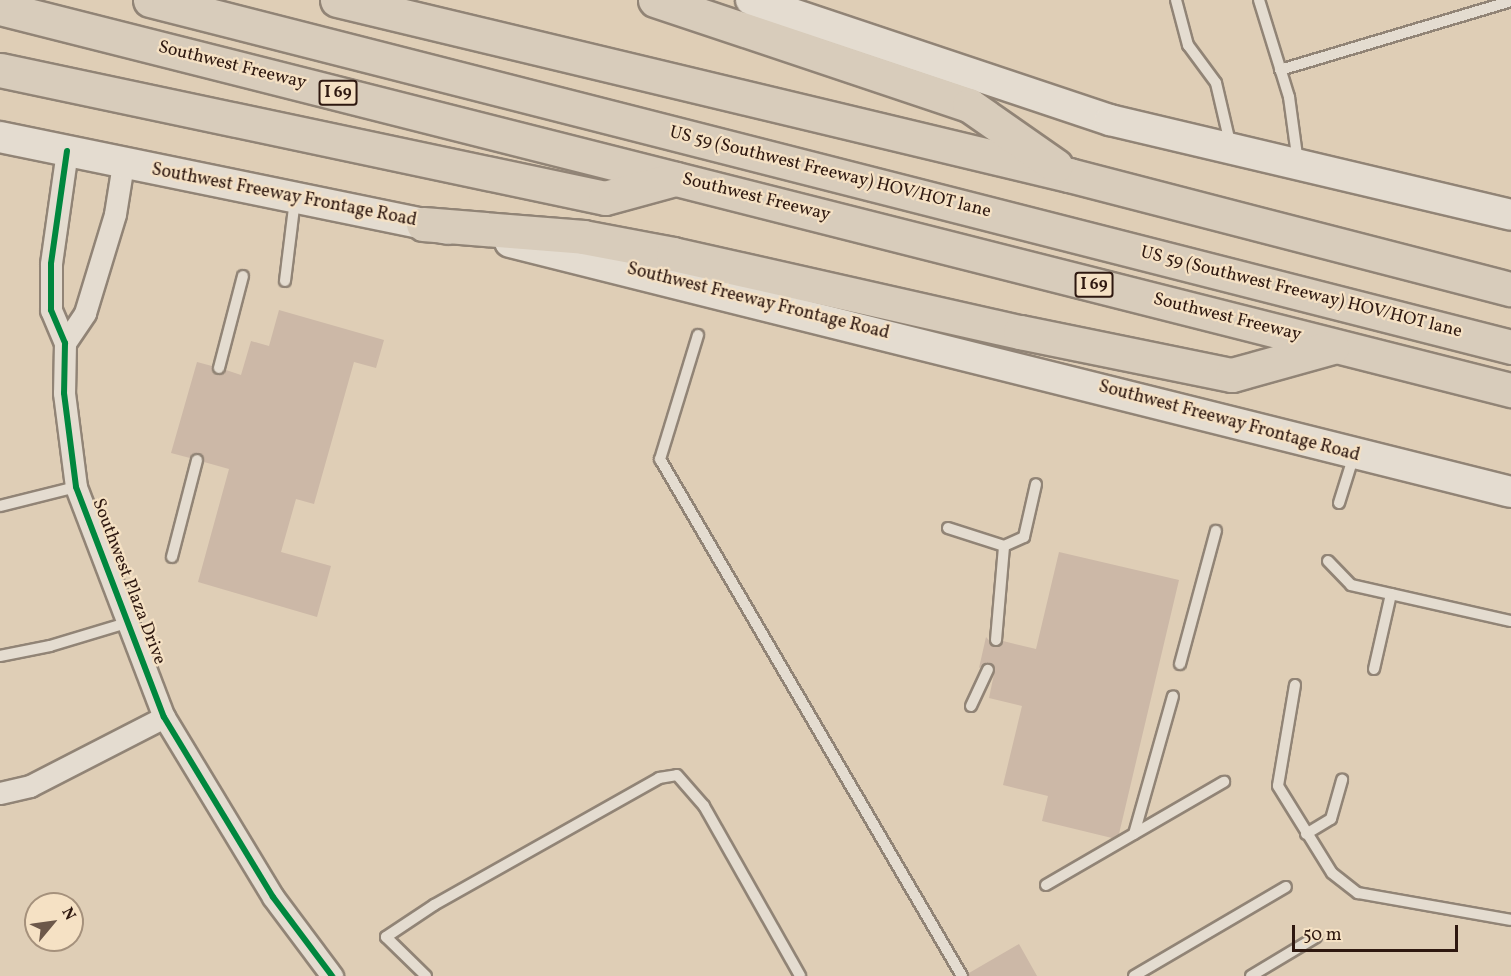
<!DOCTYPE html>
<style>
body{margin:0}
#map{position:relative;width:1511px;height:976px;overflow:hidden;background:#dfceb6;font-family:Vollkorn,serif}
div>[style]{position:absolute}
.building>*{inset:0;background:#ccb8a7}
.roads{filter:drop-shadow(2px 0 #918476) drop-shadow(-2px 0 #918476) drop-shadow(0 2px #918476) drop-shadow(0 -2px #918476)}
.service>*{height:10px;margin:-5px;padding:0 5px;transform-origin:5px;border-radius:5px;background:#e4dcd0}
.minor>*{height:21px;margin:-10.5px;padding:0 10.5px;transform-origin:10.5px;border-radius:10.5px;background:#e4dcd0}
.secondary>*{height:30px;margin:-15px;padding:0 15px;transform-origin:15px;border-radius:15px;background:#e4dcd0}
.motorway>*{height:33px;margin:-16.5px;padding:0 16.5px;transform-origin:16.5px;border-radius:16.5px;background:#d8ccbb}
.cycleway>*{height:6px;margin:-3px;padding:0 3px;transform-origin:3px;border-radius:3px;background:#00873e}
span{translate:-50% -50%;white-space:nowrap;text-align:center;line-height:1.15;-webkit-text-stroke:4.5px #f5e1c4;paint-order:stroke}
.shield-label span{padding:2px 4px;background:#f5e1c4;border:2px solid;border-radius:4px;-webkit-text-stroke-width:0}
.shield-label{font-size:16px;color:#2e1810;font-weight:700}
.street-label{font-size:18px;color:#2e1810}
.north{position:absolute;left:24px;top:892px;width:60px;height:60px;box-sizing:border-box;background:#f5e1c4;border:2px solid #a5917c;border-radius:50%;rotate:61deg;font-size:16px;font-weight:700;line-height:24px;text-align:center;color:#2e1810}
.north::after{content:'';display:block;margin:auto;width:21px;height:27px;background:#6c584a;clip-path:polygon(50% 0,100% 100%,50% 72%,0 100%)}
.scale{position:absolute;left:1292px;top:925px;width:166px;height:27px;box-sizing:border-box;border:3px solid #2e1810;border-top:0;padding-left:8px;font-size:18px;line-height:21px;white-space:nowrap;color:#2e1810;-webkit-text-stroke:4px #f5e1c4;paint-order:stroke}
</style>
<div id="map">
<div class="building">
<div style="clip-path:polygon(279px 310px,384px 340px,376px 368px,354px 362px,314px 504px,296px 499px,281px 552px,331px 566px,317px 617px,198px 582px,229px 469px,204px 462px,199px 453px,190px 458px,171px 453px,197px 362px,212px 366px,217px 375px,226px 370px,241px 375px,251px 341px,269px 346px)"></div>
<div style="clip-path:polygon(1059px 552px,1179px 580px,1119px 834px,1112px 838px,1042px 821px,1048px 796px,1003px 785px,1022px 706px,989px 698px,995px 669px,988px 663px,979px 668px,986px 637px,995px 647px,1003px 641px,1036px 649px)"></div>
<div style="clip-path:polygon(1019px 944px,1037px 976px,969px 976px,969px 973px)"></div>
</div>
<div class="roads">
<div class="service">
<div style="left:1176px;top:0;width:47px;rotate:75.1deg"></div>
<div style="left:1188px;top:45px;width:47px;rotate:53.6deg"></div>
<div style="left:1216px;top:83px;width:66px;rotate:76.8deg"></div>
<div style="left:1259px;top:0;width:102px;rotate:72.8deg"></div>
<div style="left:1289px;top:97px;width:67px;rotate:82.2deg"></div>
<div style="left:1280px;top:70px;width:241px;rotate:-16.6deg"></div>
<div style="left:285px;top:281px;width:82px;rotate:-83deg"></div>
<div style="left:698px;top:335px;width:130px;rotate:107deg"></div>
<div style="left:660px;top:459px;width:599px;rotate:59.71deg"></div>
<div style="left:219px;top:368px;width:95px;rotate:-75.4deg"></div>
<div style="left:1339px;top:503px;width:50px;rotate:-72.6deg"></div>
<div style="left:0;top:506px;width:78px;rotate:-14deg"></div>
<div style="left:948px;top:528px;width:59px;rotate:17.8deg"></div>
<div style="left:172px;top:557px;width:100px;rotate:-75.5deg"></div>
<div style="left:1328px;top:561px;width:33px;rotate:46deg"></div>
<div style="left:1351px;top:585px;width:164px;rotate:12.7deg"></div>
<div style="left:996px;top:640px;width:94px;rotate:-85.1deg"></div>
<div style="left:1004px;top:546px;width:22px;rotate:-24deg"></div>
<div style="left:1024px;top:537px;width:54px;rotate:-77.2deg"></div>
<div style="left:0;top:656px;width:51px;rotate:-11.3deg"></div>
<div style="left:50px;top:646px;width:79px;rotate:-16.8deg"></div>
<div style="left:1180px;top:664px;width:138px;rotate:-74.9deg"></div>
<div style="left:1374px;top:669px;width:77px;rotate:-77.2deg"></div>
<div style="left:1295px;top:685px;width:102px;rotate:99.6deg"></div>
<div style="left:1278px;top:786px;width:102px;rotate:58.2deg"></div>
<div style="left:1332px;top:873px;width:33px;rotate:38deg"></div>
<div style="left:1358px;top:893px;width:155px;rotate:10deg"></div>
<div style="left:971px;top:706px;width:40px;rotate:-65deg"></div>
<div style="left:1134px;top:834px;width:143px;rotate:-74.2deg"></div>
<div style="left:1306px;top:834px;width:29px;rotate:-31deg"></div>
<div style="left:1331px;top:819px;width:41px;rotate:-74.2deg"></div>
<div style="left:1046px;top:885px;width:206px;rotate:-30.1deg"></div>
<div style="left:426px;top:976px;width:56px;rotate:-135.7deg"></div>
<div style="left:386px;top:937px;width:58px;rotate:-33.7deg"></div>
<div style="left:434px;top:905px;width:258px;rotate:-29.4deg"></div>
<div style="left:659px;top:778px;width:18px;rotate:-9deg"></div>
<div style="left:677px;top:775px;width:41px;rotate:48.9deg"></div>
<div style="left:704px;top:806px;width:195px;rotate:60.5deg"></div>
<div style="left:1134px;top:976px;width:176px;rotate:-30.4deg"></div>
<div style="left:1251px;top:976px;width:76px;rotate:-31deg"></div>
</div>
<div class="minor">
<div style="left:67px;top:151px;width:114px;rotate:98.1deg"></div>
<div style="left:51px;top:264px;width:46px;rotate:90deg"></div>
<div style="left:51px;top:310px;width:36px;rotate:67deg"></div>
<div style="left:65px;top:343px;width:50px;rotate:91.1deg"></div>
<div style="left:64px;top:393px;width:95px;rotate:82.7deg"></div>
<div style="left:76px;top:487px;width:246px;rotate:69.1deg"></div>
<div style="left:164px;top:717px;width:210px;rotate:58.8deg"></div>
<div style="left:273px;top:897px;width:99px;rotate:53.2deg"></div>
<div style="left:65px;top:343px;width:36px;rotate:-56deg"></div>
<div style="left:85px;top:313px;width:103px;rotate:-73.1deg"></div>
<div style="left:115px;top:214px;width:51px;rotate:-80.9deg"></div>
<div style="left:0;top:793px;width:31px;rotate:-13deg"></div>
<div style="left:30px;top:786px;width:151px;rotate:-27.2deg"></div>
</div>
<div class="secondary">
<div style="left:751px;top:0;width:379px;rotate:18.5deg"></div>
<div style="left:1110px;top:120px;width:412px;rotate:13.3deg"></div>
<div style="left:0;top:137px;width:457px;rotate:11.6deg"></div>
<div style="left:510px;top:242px;width:1032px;rotate:14.02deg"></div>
</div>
<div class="motorway">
<div style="left:150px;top:0;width:1405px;rotate:14.3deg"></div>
<div style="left:337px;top:0;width:753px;rotate:13.45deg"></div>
<div style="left:1069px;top:175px;width:456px;rotate:14.5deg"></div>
<div style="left:655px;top:0;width:331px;rotate:18.5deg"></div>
<div style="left:969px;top:105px;width:106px;rotate:35deg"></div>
<div style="left:0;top:8px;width:1559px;rotate:14.19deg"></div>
<div style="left:0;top:70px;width:618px;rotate:11.95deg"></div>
<div style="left:605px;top:198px;width:73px;rotate:-15.2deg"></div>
<div style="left:423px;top:224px;width:161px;rotate:4.6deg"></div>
<div style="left:583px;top:237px;width:92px;rotate:10.7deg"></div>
<div style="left:673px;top:254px;width:356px;rotate:12.7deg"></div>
<div style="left:1020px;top:332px;width:216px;rotate:11.5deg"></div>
<div style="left:1232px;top:375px;width:104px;rotate:-15.6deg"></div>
</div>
</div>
<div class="cycleway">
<div style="left:67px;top:151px;width:114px;rotate:98.1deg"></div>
<div style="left:51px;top:264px;width:46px;rotate:90deg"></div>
<div style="left:51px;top:310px;width:36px;rotate:67deg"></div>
<div style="left:65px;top:343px;width:50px;rotate:91.1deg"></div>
<div style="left:64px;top:393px;width:95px;rotate:82.7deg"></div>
<div style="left:76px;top:487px;width:246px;rotate:69.1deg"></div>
<div style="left:164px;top:717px;width:210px;rotate:58.8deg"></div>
<div style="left:273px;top:897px;width:99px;rotate:53.2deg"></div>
</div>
<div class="shield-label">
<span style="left:338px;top:93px">I 69</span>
<span style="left:1094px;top:285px">I 69</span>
</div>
<div class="street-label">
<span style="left:232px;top:66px;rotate:14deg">Southwest Freeway</span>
<span style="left:830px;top:173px;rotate:14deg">US 59 (Southwest Freeway) HOV/HOT lane</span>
<span style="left:284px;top:196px;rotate:11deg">Southwest Freeway Frontage Road</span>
<span style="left:756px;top:198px;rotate:14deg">Southwest Freeway</span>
<span style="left:1301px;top:293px;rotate:14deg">US 59 (Southwest Freeway) HOV/HOT lane</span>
<span style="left:758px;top:302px;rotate:14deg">Southwest Freeway Frontage Road</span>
<span style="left:1227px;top:318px;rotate:14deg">Southwest Freeway</span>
<span style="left:1229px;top:422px;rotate:15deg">Southwest Freeway Frontage Road</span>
<span style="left:128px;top:582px;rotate:69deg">Southwest Plaza Drive</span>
</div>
<div class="north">N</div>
<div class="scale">50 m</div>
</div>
